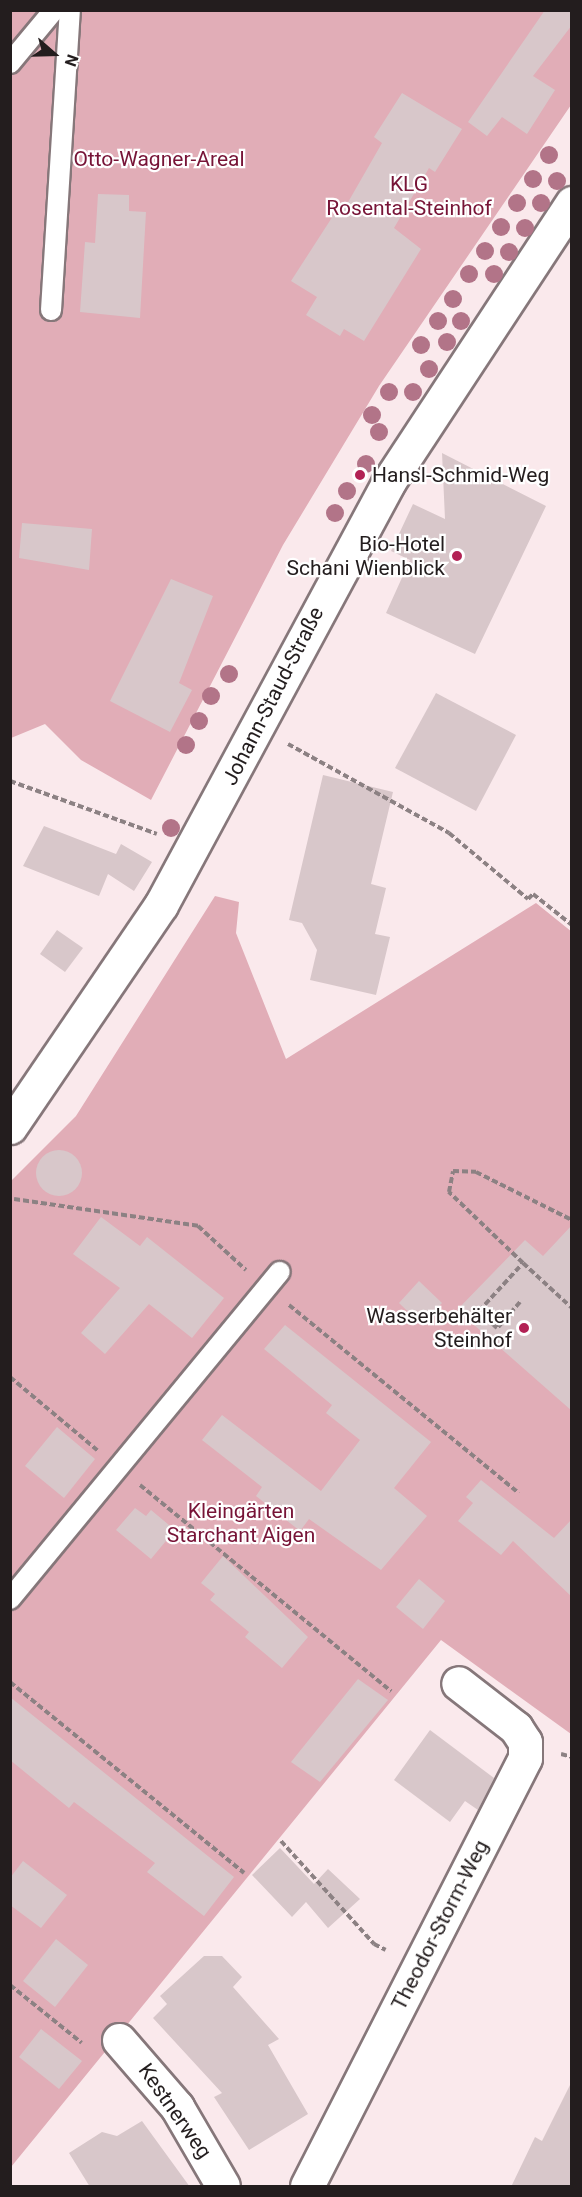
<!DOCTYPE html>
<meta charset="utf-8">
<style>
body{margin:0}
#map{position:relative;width:582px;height:2197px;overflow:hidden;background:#fae9ec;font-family:Roboto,sans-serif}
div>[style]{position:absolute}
.green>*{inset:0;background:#e1adb7}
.building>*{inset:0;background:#d8c7ca}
.round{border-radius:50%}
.path>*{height:4px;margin-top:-2px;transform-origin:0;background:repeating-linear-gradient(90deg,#8c8183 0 6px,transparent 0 9px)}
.roads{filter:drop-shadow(2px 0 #86777a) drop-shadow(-2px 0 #86777a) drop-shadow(0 2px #86777a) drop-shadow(0 -2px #86777a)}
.service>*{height:20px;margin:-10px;padding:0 10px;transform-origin:10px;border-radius:10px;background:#fff}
.minor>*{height:33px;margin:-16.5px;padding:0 16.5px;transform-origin:16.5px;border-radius:16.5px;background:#fff}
.tertiary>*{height:33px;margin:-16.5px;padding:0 16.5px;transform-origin:16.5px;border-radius:16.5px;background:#fff}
.trees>*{width:18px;height:18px;margin:-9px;border-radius:50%;background:#b27488}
.dots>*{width:16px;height:16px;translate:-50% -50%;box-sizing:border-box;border:3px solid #fff;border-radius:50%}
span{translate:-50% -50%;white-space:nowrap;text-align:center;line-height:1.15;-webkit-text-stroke:4.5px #fff;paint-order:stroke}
.park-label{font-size:21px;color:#771437}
.poi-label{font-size:21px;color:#231d1e}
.left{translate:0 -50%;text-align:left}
.right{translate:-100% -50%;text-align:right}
.street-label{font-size:21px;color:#231d1e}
.frame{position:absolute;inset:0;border:12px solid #231d1e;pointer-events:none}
.north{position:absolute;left:24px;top:24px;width:60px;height:60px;-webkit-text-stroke:4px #fff;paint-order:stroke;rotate:110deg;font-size:16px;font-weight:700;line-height:24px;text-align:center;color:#231d1e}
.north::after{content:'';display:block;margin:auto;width:21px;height:27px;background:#231d1e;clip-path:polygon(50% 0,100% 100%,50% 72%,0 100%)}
</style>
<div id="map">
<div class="green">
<div style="clip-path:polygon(10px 11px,571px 11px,571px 105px,379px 386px,283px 545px,151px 800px,81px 760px,45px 724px,11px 738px)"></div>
<div style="clip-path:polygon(215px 896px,239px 902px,236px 933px,286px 1059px,536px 903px,572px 932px,571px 1734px,441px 1640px,11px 2167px,11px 1181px,76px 1116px)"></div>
</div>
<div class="building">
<div style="clip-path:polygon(545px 10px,572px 10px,572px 25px,533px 76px,555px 90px,527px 134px,502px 117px,487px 136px,468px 122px)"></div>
<div style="clip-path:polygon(402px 93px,462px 129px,435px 172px,429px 168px,394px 228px,421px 249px,364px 341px,344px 329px,340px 336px,306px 315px,317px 297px,291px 281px,342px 202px,347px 204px,382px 143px,374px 137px)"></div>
<div style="clip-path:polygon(98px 194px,129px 195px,129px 211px,146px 212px,140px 318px,80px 312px,85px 242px,95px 243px)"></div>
<div style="clip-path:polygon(442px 453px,546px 506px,475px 654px,386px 613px,410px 560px,391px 551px,413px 504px,445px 519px)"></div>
<div style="clip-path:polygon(22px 523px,92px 529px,89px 570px,19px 558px)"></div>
<div style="clip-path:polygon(171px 579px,213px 596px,179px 683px,192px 690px,170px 732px,110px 701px)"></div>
<div style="clip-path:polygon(436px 693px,516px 735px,476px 811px,395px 768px)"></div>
<div style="clip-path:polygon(323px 775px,393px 792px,371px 884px,386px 888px,375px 934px,390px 937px,376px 995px,310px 980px,317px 950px,302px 923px,289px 920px)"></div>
<div style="clip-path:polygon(44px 826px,116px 854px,121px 844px,152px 862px,134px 891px,108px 874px,99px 896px,23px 866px)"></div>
<div style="clip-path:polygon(57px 930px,83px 948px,65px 972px,40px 954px)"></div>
<div class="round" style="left:36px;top:1150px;width:46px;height:46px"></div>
<div style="clip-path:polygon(101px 1217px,140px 1246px,147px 1237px,224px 1298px,192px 1338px,149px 1304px,105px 1354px,81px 1333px,120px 1288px,73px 1254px)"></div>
<div style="clip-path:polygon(572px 1225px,572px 1411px,457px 1310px,525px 1240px,543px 1256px)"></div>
<div style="clip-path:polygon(419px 1281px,442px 1303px,422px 1325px,399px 1303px)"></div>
<div style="clip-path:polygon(285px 1325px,431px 1442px,394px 1488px,427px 1516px,381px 1570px,309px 1519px,300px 1531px,256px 1496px,262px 1487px,202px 1440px,222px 1415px,321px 1491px,360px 1440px,326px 1413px,332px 1405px,264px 1349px)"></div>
<div style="clip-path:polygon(57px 1427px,95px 1459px,64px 1498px,25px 1466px)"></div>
<div style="clip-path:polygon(481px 1480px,554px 1538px,572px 1519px,572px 1597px,513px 1541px,501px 1555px,458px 1521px,473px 1503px,466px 1497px)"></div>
<div style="clip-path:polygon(135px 1508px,146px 1516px,151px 1510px,175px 1530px,151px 1559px,116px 1530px)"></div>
<div style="clip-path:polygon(223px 1556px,308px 1637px,282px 1668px,245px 1637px,249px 1632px,210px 1600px,215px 1594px,201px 1583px)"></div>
<div style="clip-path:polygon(419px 1579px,445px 1601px,423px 1629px,396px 1607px)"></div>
<div style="clip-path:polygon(358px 1679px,388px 1700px,320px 1782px,291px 1762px)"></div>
<div style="clip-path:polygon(10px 1697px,234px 1877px,204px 1916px,147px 1872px,155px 1863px,74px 1802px,69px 1808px,10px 1760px)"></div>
<div style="clip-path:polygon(430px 1730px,494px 1778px,478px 1810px,465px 1801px,450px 1822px,394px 1780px)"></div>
<div style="clip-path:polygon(280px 1848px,314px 1884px,328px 1869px,360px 1899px,328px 1928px,306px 1902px,292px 1917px,252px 1875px)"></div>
<div style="clip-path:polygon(23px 1861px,67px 1895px,41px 1928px,10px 1905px,10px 1878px)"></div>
<div style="clip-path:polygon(56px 1939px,88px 1965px,55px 2007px,23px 1981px)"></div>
<div style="clip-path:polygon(204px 1956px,222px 1956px,242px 1977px,233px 1987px,279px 2039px,268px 2045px,308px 2114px,249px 2150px,214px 2097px,222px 2093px,153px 2018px,167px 2004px,160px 1996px)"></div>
<div style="clip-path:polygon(41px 2029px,82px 2061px,59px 2089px,19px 2057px)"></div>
<div style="clip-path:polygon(572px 2081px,572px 2187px,511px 2187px,535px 2137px,542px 2141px)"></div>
<div style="clip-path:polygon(142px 2121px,190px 2187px,90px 2187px,69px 2153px,102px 2132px,117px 2136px)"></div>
</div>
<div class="path">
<div style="left:288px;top:744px;width:184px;rotate:28.9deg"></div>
<div style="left:449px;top:833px;width:103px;rotate:39.9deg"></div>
<div style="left:528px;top:899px;width:7px;rotate:-45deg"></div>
<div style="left:533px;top:894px;width:50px;rotate:38.5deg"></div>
<div style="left:10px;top:781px;width:156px;rotate:19.8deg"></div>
<div style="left:10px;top:1197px;width:6px;rotate:90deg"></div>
<div style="left:14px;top:1199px;width:186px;rotate:8.3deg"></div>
<div style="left:198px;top:1226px;width:65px;rotate:42.5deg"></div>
<div style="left:523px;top:1263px;width:103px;rotate:-136.2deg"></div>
<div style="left:449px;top:1192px;width:21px;rotate:-79deg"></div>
<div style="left:453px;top:1171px;width:23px;rotate:2deg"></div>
<div style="left:476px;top:1172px;width:107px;rotate:26.6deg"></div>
<div style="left:520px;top:1302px;width:35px;rotate:131deg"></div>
<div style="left:497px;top:1328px;width:25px;rotate:-137deg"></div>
<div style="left:479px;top:1311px;width:65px;rotate:-47.5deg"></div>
<div style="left:523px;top:1263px;width:67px;rotate:42.6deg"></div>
<div style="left:289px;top:1305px;width:297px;rotate:39.3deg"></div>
<div style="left:10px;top:1377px;width:114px;rotate:40deg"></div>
<div style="left:572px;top:1389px;width:8px;rotate:90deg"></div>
<div style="left:140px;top:1485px;width:325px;rotate:39.4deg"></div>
<div style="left:10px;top:1682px;width:302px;rotate:39.2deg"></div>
<div style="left:561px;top:1754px;width:11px;rotate:15deg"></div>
<div style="left:281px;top:1841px;width:139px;rotate:47.9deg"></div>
<div style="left:374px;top:1944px;width:13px;rotate:27deg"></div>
<div style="left:10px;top:1985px;width:92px;rotate:38.9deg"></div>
</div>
<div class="roads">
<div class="service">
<div style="left:10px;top:63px;width:69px;rotate:-50.3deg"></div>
<div style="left:51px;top:310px;width:301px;rotate:-86.4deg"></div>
<div style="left:10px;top:1599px;width:424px;rotate:-50.5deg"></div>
</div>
<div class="minor">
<div style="left:119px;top:2040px;width:89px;rotate:49.1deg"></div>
<div style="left:177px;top:2107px;width:91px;rotate:59.8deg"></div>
<div style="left:307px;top:2186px;width:480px;rotate:-63deg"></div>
<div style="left:525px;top:1758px;width:16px;rotate:-90deg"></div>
<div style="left:525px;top:1742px;width:17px;rotate:-123deg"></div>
<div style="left:516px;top:1728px;width:73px;rotate:-142.2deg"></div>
</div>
<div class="tertiary">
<div style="left:10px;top:1127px;width:268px;rotate:-55.8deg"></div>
<div style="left:161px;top:905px;width:479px;rotate:-61.7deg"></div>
<div style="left:388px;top:483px;width:335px;rotate:-56.7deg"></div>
</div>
</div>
<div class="trees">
<div style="left:549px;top:155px"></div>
<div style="left:533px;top:179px"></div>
<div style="left:557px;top:181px"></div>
<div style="left:517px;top:203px"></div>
<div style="left:541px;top:203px"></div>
<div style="left:501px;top:227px"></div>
<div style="left:525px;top:228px"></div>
<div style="left:485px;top:251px"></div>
<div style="left:509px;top:252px"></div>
<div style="left:469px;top:274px"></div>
<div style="left:494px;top:274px"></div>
<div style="left:453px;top:299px"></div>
<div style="left:438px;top:321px"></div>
<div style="left:461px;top:321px"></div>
<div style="left:447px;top:342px"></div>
<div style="left:421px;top:345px"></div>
<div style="left:429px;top:369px"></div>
<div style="left:389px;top:392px"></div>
<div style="left:413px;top:392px"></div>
<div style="left:372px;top:415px"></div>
<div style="left:379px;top:432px"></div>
<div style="left:366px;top:464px"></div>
<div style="left:347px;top:491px"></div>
<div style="left:335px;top:513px"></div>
<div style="left:229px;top:674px"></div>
<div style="left:211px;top:696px"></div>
<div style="left:199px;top:721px"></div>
<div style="left:186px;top:745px"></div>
<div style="left:171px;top:828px"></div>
</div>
<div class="dots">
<div style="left:360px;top:475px;background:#b22255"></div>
<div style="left:457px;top:556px;background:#b22255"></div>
<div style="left:524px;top:1328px;background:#b22255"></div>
</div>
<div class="park-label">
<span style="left:159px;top:159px">Otto-Wagner-Areal</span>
<span style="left:409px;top:196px">KLG<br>Rosental-Steinhof</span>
<span style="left:241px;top:1523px">Kleingärten<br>Starchant Aigen</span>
</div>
<div class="poi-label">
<span class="left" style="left:372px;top:475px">Hansl-Schmid-Weg</span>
<span class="right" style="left:445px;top:556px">Bio-Hotel<br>Schani Wienblick</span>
<span class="right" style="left:512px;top:1328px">Wasserbehälter<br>Steinhof</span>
</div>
<div class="street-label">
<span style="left:273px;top:696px;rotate:-63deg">Johann-Staud-Straße</span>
<span style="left:440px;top:1925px;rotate:-63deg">Theodor-Storm-Weg</span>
<span style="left:175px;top:2111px;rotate:55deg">Kestnerweg</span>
</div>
<div class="frame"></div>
<div class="north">N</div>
</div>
